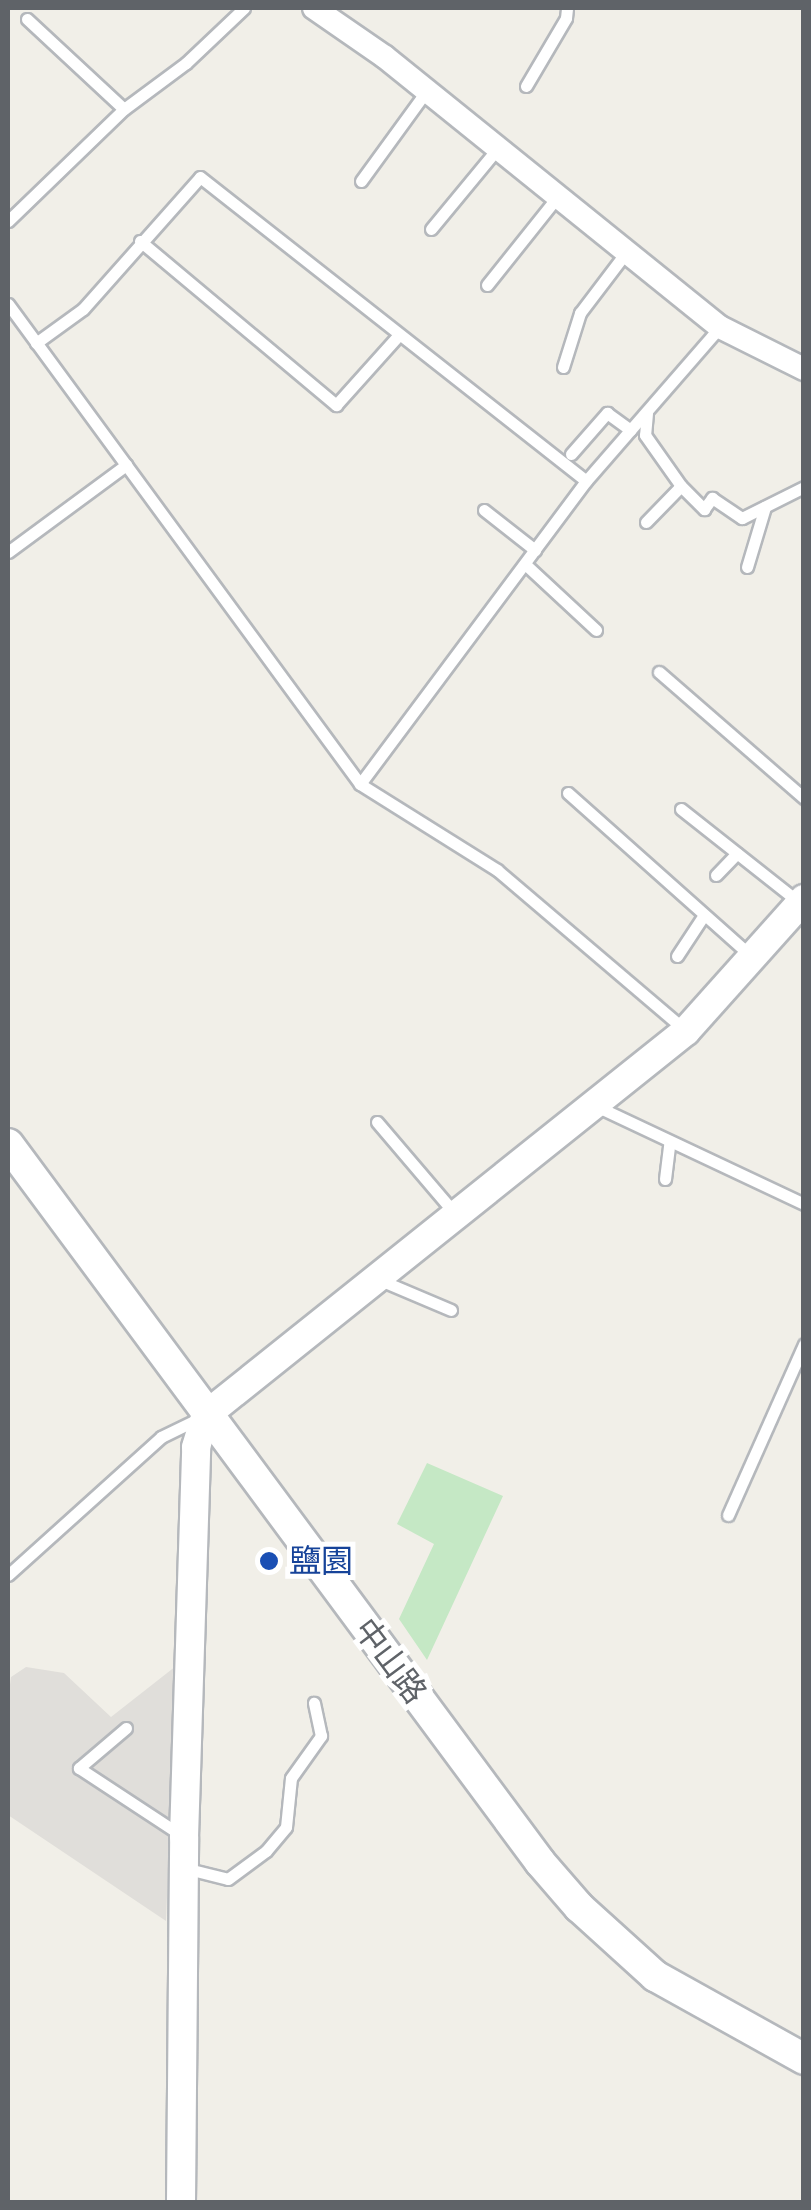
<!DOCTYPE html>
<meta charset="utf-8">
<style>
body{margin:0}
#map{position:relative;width:811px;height:2210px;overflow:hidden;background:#f1efe8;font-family:Roboto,"Noto Sans TC",sans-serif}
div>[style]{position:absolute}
.industrial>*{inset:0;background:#e0deda}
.green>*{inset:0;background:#c5e8c5}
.roads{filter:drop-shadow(2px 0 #b5b8bc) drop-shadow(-2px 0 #b5b8bc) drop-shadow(0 2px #b5b8bc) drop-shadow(0 -2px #b5b8bc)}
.service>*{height:11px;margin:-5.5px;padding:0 5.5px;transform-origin:5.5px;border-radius:5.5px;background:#fff}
.minor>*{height:22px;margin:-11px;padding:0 11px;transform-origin:11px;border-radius:11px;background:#fff}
.tertiary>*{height:28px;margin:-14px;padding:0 14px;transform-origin:14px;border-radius:14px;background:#fff}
.secondary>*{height:30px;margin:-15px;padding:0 15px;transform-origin:15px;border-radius:15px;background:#fff}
.dots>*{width:28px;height:28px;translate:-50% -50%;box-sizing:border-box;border:5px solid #fff;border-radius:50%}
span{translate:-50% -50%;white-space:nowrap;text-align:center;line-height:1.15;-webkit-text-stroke:10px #fff;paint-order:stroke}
.transit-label{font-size:32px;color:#164399}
.left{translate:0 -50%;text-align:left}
.street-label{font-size:32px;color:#5f6368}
.frame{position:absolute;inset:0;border:10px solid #5f6368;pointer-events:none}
</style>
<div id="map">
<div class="industrial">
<div style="clip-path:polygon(176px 1666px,166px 1921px,8px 1815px,8px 1700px,11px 1677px,26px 1667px,64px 1673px,111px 1717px)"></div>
</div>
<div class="green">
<div style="clip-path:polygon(427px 1463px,503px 1496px,427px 1660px,399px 1619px,434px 1544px,397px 1524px)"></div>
</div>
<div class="roads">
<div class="service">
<div style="left:27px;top:19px;width:132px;rotate:42.9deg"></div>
<div style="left:526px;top:86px;width:79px;rotate:-59.5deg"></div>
<div style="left:566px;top:18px;width:10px;rotate:-84deg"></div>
<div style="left:361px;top:181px;width:112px;rotate:-54deg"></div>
<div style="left:8px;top:221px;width:161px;rotate:-44deg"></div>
<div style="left:124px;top:109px;width:77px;rotate:-36.6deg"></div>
<div style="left:186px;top:63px;width:80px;rotate:-43.5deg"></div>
<div style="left:431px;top:229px;width:105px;rotate:-50.4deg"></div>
<div style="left:140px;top:241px;width:256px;rotate:39.9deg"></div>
<div style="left:336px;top:405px;width:93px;rotate:-48.1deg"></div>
<div style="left:487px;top:285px;width:114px;rotate:-51.4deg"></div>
<div style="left:8px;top:304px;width:595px;rotate:53.75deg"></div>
<div style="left:360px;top:784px;width:162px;rotate:32.1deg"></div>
<div style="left:497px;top:870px;width:248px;rotate:40.4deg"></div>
<div style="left:36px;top:343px;width:58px;rotate:-35.9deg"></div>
<div style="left:83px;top:309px;width:176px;rotate:-48.4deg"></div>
<div style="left:200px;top:177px;width:491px;rotate:38.2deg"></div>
<div style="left:563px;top:367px;width:57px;rotate:-72.5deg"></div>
<div style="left:580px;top:313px;width:78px;rotate:-52.8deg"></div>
<div style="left:647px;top:413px;width:22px;rotate:95deg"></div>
<div style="left:645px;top:435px;width:62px;rotate:54.8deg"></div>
<div style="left:681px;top:486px;width:33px;rotate:45deg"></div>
<div style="left:704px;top:509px;width:14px;rotate:-54deg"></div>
<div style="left:712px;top:498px;width:36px;rotate:34deg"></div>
<div style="left:742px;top:518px;width:69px;rotate:-26.6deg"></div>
<div style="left:571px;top:454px;width:55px;rotate:-48.7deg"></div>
<div style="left:607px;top:413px;width:29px;rotate:36deg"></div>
<div style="left:484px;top:510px;width:65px;rotate:38.1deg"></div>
<div style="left:646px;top:522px;width:50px;rotate:-45.8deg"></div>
<div style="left:8px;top:552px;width:147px;rotate:-36.4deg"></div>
<div style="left:525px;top:564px;width:97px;rotate:42.9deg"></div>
<div style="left:747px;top:567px;width:63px;rotate:-73.3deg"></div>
<div style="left:659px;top:672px;width:192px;rotate:41deg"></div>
<div style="left:360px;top:784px;width:378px;rotate:-53.3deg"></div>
<div style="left:586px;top:481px;width:204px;rotate:-49deg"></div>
<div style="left:568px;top:793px;width:245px;rotate:41.7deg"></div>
<div style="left:681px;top:809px;width:152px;rotate:38.3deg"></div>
<div style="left:716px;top:875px;width:30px;rotate:-46deg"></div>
<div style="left:677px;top:956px;width:49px;rotate:-56.6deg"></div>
<div style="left:596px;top:1106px;width:230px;rotate:25.2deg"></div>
<div style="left:377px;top:1122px;width:123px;rotate:49.6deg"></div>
<div style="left:665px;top:1179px;width:38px;rotate:-83deg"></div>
<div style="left:380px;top:1280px;width:77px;rotate:22.9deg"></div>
<div style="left:728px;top:1515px;width:187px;rotate:-66deg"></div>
<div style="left:8px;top:1575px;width:206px;rotate:-42deg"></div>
<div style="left:161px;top:1437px;width:46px;rotate:-26deg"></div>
<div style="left:126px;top:1728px;width:62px;rotate:139.6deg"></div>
<div style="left:79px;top:1768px;width:122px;rotate:33.3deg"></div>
<div style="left:184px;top:1868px;width:45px;rotate:14deg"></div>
<div style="left:228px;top:1879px;width:47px;rotate:-36.4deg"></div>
<div style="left:266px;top:1851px;width:31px;rotate:-50deg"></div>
<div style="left:286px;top:1827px;width:49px;rotate:-84.2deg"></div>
<div style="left:291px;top:1778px;width:52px;rotate:-54.5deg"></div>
<div style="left:321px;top:1736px;width:34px;rotate:-102deg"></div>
</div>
<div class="minor">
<div style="left:314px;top:8px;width:86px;rotate:34.6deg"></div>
<div style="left:385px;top:57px;width:430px;rotate:38.9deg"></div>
<div style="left:720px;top:327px;width:94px;rotate:26.6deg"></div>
</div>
<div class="tertiary">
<div style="left:181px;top:2202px;width:365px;rotate:-89.5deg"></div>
<div style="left:184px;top:1837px;width:390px;rotate:-88.2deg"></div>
<div style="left:196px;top:1447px;width:34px;rotate:-73deg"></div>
<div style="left:206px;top:1415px;width:615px;rotate:-38.66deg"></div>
<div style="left:686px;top:1031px;width:177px;rotate:-48.2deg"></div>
</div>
<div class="secondary">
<div style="left:8px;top:1144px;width:894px;rotate:53.46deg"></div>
<div style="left:540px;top:1862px;width:60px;rotate:49.1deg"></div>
<div style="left:579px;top:1907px;width:103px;rotate:42.2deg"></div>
<div style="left:655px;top:1976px;width:171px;rotate:29.1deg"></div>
</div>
</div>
<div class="dots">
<div style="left:269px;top:1561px;background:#1a4fb4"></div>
</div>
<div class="transit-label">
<span class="left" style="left:289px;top:1561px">鹽園</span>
</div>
<div class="street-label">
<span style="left:390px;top:1661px;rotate:53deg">中山路</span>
</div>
<div class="frame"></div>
</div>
